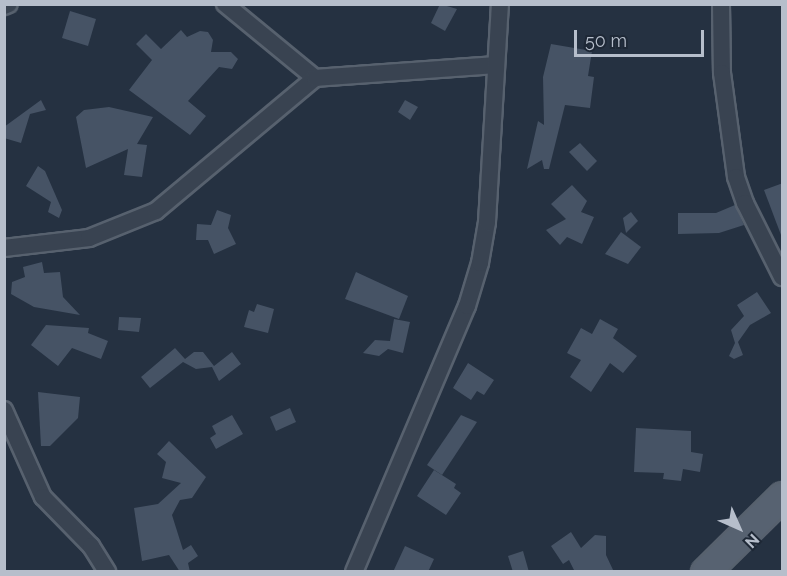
<!DOCTYPE html>
<style>
body{margin:0}
#map{position:relative;width:787px;height:576px;overflow:hidden;background:#253141;font-family:Raleway,sans-serif}
div>[style]{position:absolute}
.building>*{inset:0;background:#465365}
.roads{filter:drop-shadow(2px 0 #57616e) drop-shadow(-2px 0 #57616e) drop-shadow(0 2px #57616e) drop-shadow(0 -2px #57616e)}
.minor>*{height:16px;margin:-8px;padding:0 8px;transform-origin:8px;border-radius:8px;background:#394351}
.primary>*{height:27px;margin:-13.5px;padding:0 13.5px;transform-origin:13.5px;border-radius:13.5px;background:#576271}
span{translate:-50% -50%;white-space:nowrap;text-align:center;line-height:1.15;-webkit-text-stroke:5px #1e2836;paint-order:stroke}
.frame{position:absolute;inset:0;border:6px solid #b6becb;pointer-events:none}
.north{position:absolute;left:709px;top:498px;width:60px;height:60px;-webkit-text-stroke:4px #1e2836;paint-order:stroke;rotate:135deg;font-size:16px;font-weight:700;line-height:24px;text-align:center;color:#b6becb}
.north::after{content:'';display:block;margin:auto;width:21px;height:27px;background:#b6becb;clip-path:polygon(50% 0,100% 100%,50% 72%,0 100%)}
.scale{position:absolute;left:574px;top:30px;width:130px;height:27px;box-sizing:border-box;border:3px solid #b6becb;border-top:0;padding-left:8px;font-size:18px;line-height:21px;white-space:nowrap;color:#b6becb;-webkit-text-stroke:4px #1e2836;paint-order:stroke}
</style>
<div id="map">
<div class="building">
<div style="clip-path:polygon(440px 4px,457px 9px,445px 31px,431px 23px)"></div>
<div style="clip-path:polygon(70px 11px,96px 19px,88px 46px,62px 38px)"></div>
<div style="clip-path:polygon(181px 30px,187px 37px,200px 31px,208px 32px,213px 40px,211px 52px,231px 52px,238px 59px,232px 69px,219px 67px,188px 101px,206px 116px,190px 135px,129px 90px,152px 60px,136px 44px,146px 34px,161px 49px)"></div>
<div style="clip-path:polygon(551px 44px,592px 51px,588px 76px,594px 77px,590px 108px,565px 105px,549px 169px,544px 169px,542px 160px,527px 169px,538px 121px,544px 125px,543px 77px)"></div>
<div style="clip-path:polygon(41px 100px,46px 110px,30px 114px,21px 143px,4px 138px,4px 127px)"></div>
<div style="clip-path:polygon(405px 100px,418px 107px,410px 120px,398px 112px)"></div>
<div style="clip-path:polygon(109px 107px,153px 117px,137px 144px,147px 145px,142px 177px,124px 175px,128px 149px,86px 168px,76px 117px,84px 110px)"></div>
<div style="clip-path:polygon(580px 143px,597px 161px,587px 171px,569px 152px)"></div>
<div style="clip-path:polygon(38px 166px,45px 171px,62px 210px,59px 218px,48px 212px,51px 202px,26px 186px)"></div>
<div style="clip-path:polygon(783px 183px,783px 235px,781px 235px,764px 190px)"></div>
<div style="clip-path:polygon(572px 185px,587px 201px,581px 212px,594px 217px,582px 244px,567px 237px,560px 245px,546px 230px,566px 219px,551px 204px)"></div>
<div style="clip-path:polygon(735px 205px,744px 225px,719px 233px,678px 234px,678px 213px,716px 213px)"></div>
<div style="clip-path:polygon(217px 210px,231px 215px,228px 228px,236px 244px,214px 254px,208px 240px,196px 240px,197px 224px,211px 225px)"></div>
<div style="clip-path:polygon(631px 212px,638px 221px,626px 233px,623px 218px)"></div>
<div style="clip-path:polygon(621px 232px,641px 247px,628px 264px,605px 254px)"></div>
<div style="clip-path:polygon(42px 262px,44px 273px,60px 272px,63px 297px,80px 315px,34px 307px,11px 294px,12px 282px,25px 277px,23px 267px)"></div>
<div style="clip-path:polygon(356px 272px,408px 296px,399px 319px,345px 299px)"></div>
<div style="clip-path:polygon(757px 292px,771px 313px,750px 325px,738px 342px,743px 355px,734px 359px,729px 356px,735px 343px,731px 330px,744px 316px,737px 305px)"></div>
<div style="clip-path:polygon(257px 304px,274px 309px,268px 333px,244px 327px,249px 310px,254px 312px)"></div>
<div style="clip-path:polygon(119px 317px,141px 318px,139px 332px,118px 330px)"></div>
<div style="clip-path:polygon(394px 319px,410px 322px,403px 353px,388px 349px,379px 356px,363px 353px,375px 340px,390px 341px)"></div>
<div style="clip-path:polygon(600px 319px,618px 329px,613px 338px,637px 356px,623px 373px,610px 363px,591px 392px,570px 377px,581px 360px,567px 353px,581px 328px,592px 334px)"></div>
<div style="clip-path:polygon(46px 325px,89px 328px,88px 333px,108px 341px,101px 359px,72px 348px,58px 366px,31px 345px)"></div>
<div style="clip-path:polygon(175px 348px,185px 359px,194px 352px,203px 352px,214px 366px,232px 352px,241px 364px,219px 381px,212px 367px,196px 369px,183px 362px,150px 388px,141px 377px)"></div>
<div style="clip-path:polygon(468px 363px,494px 380px,484px 395px,477px 391px,471px 400px,453px 388px)"></div>
<div style="clip-path:polygon(38px 392px,80px 397px,78px 418px,50px 446px,41px 446px)"></div>
<div style="clip-path:polygon(290px 408px,296px 422px,276px 431px,270px 417px)"></div>
<div style="clip-path:polygon(232px 415px,243px 434px,216px 449px,210px 438px,216px 434px,212px 426px)"></div>
<div style="clip-path:polygon(461px 415px,477px 422px,442px 475px,427px 465px)"></div>
<div style="clip-path:polygon(636px 428px,691px 431px,691px 452px,703px 454px,700px 472px,683px 469px,681px 481px,663px 479px,664px 473px,634px 472px)"></div>
<div style="clip-path:polygon(169px 441px,206px 477px,192px 498px,180px 500px,172px 515px,183px 550px,191px 545px,198px 556px,188px 563px,190px 572px,180px 572px,169px 555px,142px 561px,134px 508px,158px 504px,181px 483px,162px 478px,166px 462px,157px 454px)"></div>
<div style="clip-path:polygon(434px 470px,456px 484px,454px 488px,461px 493px,446px 515px,417px 496px)"></div>
<div style="clip-path:polygon(571px 532px,581px 548px,595px 535px,606px 536px,606px 555px,614px 572px,575px 572px,569px 560px,563px 564px,551px 546px)"></div>
<div style="clip-path:polygon(405px 546px,434px 559px,428px 572px,393px 572px)"></div>
<div style="clip-path:polygon(523px 551px,529px 572px,513px 572px,508px 556px)"></div>
</div>
<div class="roads">
<div class="minor">
<div style="left:225px;top:4px;width:117px;rotate:39.4deg"></div>
<div style="left:721px;top:4px;width:69px;rotate:89.2deg"></div>
<div style="left:722px;top:73px;width:105px;rotate:82.3deg"></div>
<div style="left:736px;top:177px;width:28px;rotate:71deg"></div>
<div style="left:745px;top:203px;width:83px;rotate:63.4deg"></div>
<div style="left:4px;top:6px;width:5px;rotate:-22deg"></div>
<div style="left:4px;top:248px;width:86px;rotate:-6.7deg"></div>
<div style="left:89px;top:238px;width:72px;rotate:-21.9deg"></div>
<div style="left:156px;top:211px;width:207px;rotate:-39.9deg"></div>
<div style="left:315px;top:78px;width:181px;rotate:-4.1deg"></div>
<div style="left:4px;top:410px;width:95px;rotate:65.9deg"></div>
<div style="left:43px;top:497px;width:69px;rotate:45.6deg"></div>
<div style="left:91px;top:546px;width:31px;rotate:58deg"></div>
<div style="left:354px;top:572px;width:289px;rotate:-67deg"></div>
<div style="left:467px;top:306px;width:45px;rotate:-73.2deg"></div>
<div style="left:480px;top:263px;width:42px;rotate:-80.3deg"></div>
<div style="left:487px;top:222px;width:218px;rotate:-86.6deg"></div>
</div>
<div class="primary">
<div style="left:705px;top:572px;width:108px;rotate:-44.6deg"></div>
</div>
</div>
<div class="frame"></div>
<div class="north">N</div>
<div class="scale">50 m</div>
</div>
